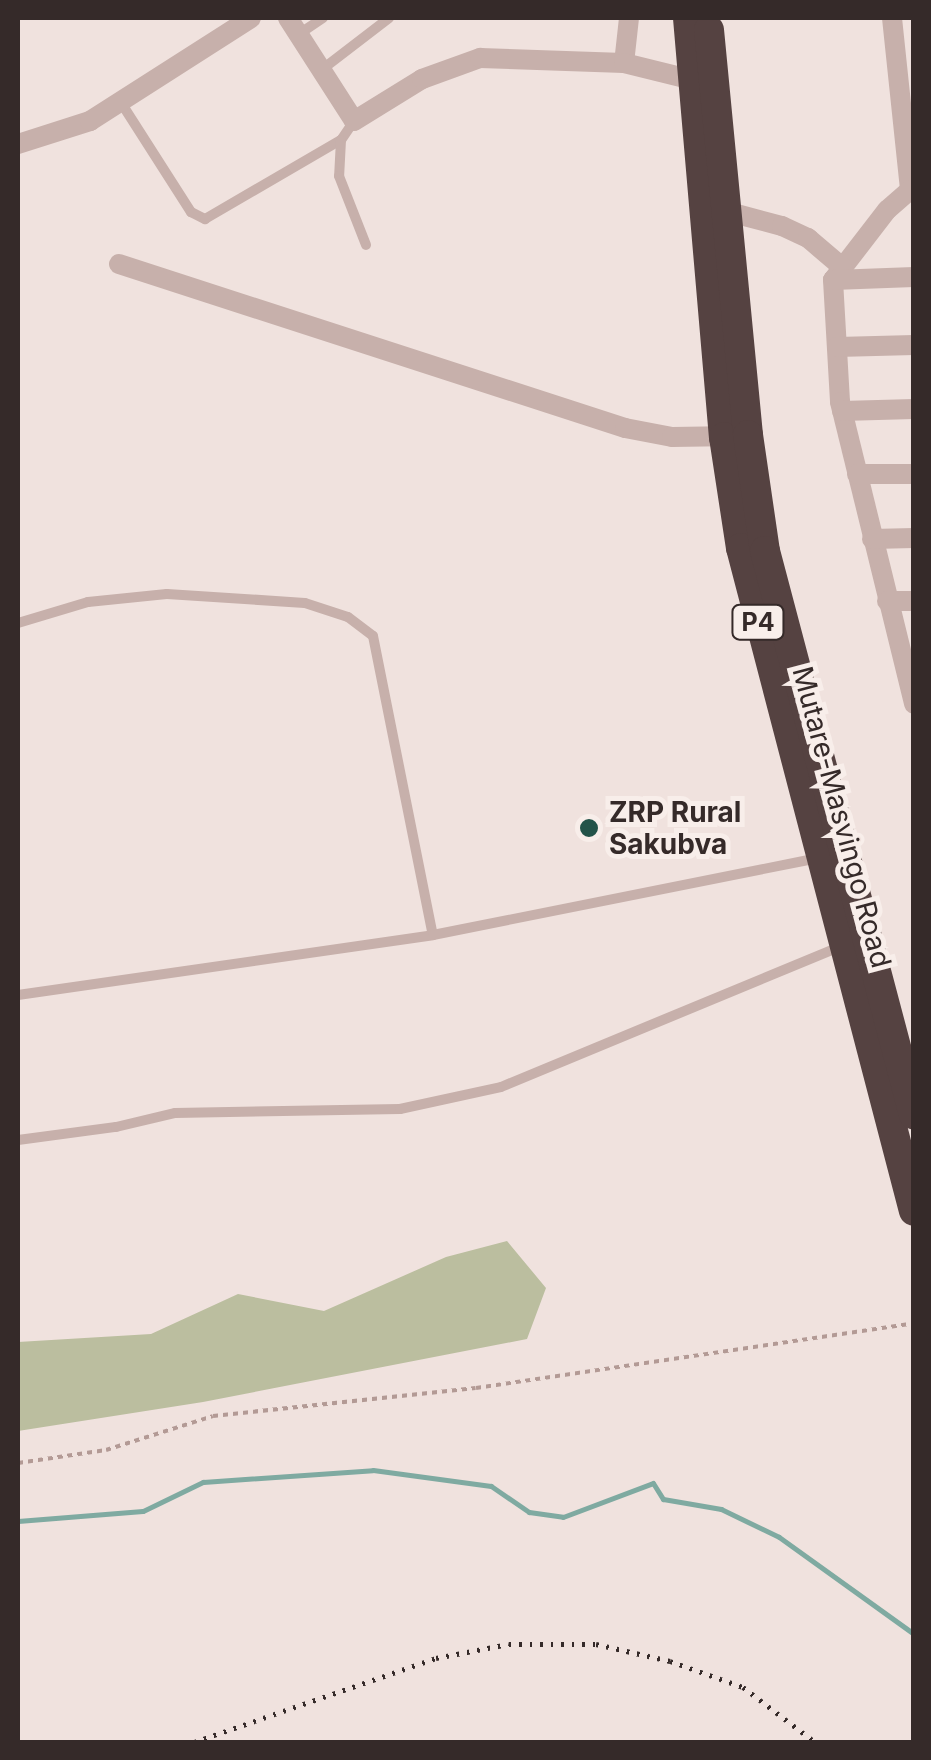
<!DOCTYPE html>
<style>
body{margin:0}
#map{position:relative;width:931px;height:1760px;overflow:hidden;background:#f0e2de;font-family:Inter,sans-serif}
div>[style]{position:absolute}
.green>*{inset:0;background:#bbbe9f}
.stream>*{height:5px;margin:-2.5px;padding:0 2.5px;transform-origin:2.5px;border-radius:2.5px;background:#7faaa1}
.path>*{height:4px;margin-top:-2px;transform-origin:0;background:repeating-linear-gradient(90deg,#b39a95 0 5px,transparent 0 10px)}
.lane>*{height:10px;margin:-5px;padding:0 5px;transform-origin:5px;border-radius:5px;background:#c7b0ab}
.street>*{height:20px;margin:-10px;padding:0 10px;transform-origin:10px;border-radius:10px;background:#c7b0ab}
.highway>*{height:30px;margin:-15px;padding:0 15px;transform-origin:15px;border-radius:15px;background:#554241}
.rail>*{height:5px;margin-top:-2.5px;transform-origin:0;background:repeating-linear-gradient(90deg,#352a29 0 2.5px,transparent 0 10.5px)}
.dots>*{width:28px;height:28px;translate:-50% -50%;box-sizing:border-box;border:5px solid #f8eeea;border-radius:50%}
span{translate:-50% -50%;white-space:nowrap;text-align:center;line-height:1.15;-webkit-text-stroke:10px #f8eeea;paint-order:stroke}
.shield-label span{padding:2px 8px;background:#f8eeea;border:2px solid;border-radius:8px;-webkit-text-stroke-width:0}
.shield-label{font-size:25px;color:#352a29;font-weight:700}
.poi-label{font-size:28px;color:#352a29;font-weight:700}
.left{translate:0 -50%;text-align:left}
.street-label{font-size:28px;color:#352a29}
.frame{position:absolute;inset:0;border:20px solid #352a29;pointer-events:none}
</style>
<div id="map">
<div class="green">
<div style="clip-path:polygon(507px 1241px,546px 1288px,527px 1339px,203px 1402px,18px 1431px,18px 1342px,151px 1334px,238px 1294px,324px 1311px,446px 1257px)"></div>
</div>
<div class="stream">
<div style="left:18px;top:1521px;width:125px;rotate:-4.6deg"></div>
<div style="left:143px;top:1511px;width:67px;rotate:-25.8deg"></div>
<div style="left:203px;top:1482px;width:170px;rotate:-4deg"></div>
<div style="left:373px;top:1470px;width:119px;rotate:7.7deg"></div>
<div style="left:491px;top:1486px;width:46px;rotate:34.4deg"></div>
<div style="left:529px;top:1512px;width:34px;rotate:8deg"></div>
<div style="left:563px;top:1517px;width:96px;rotate:-20.7deg"></div>
<div style="left:653px;top:1483px;width:19px;rotate:58deg"></div>
<div style="left:663px;top:1499px;width:59px;rotate:9.8deg"></div>
<div style="left:721px;top:1509px;width:64px;rotate:25.8deg"></div>
<div style="left:779px;top:1537px;width:166px;rotate:35.7deg"></div>
</div>
<div class="path">
<div style="left:18px;top:1463px;width:89px;rotate:-8.4deg"></div>
<div style="left:106px;top:1450px;width:112px;rotate:-17.6deg"></div>
<div style="left:213px;top:1416px;width:264px;rotate:-6.1deg"></div>
<div style="left:476px;top:1388px;width:443px;rotate:-8.4deg"></div>
</div>
<div class="lane">
<div style="left:299px;top:34px;width:29px;rotate:-34deg"></div>
<div style="left:320px;top:71px;width:87px;rotate:-37.5deg"></div>
<div style="left:120px;top:101px;width:132px;rotate:57.4deg"></div>
<div style="left:191px;top:212px;width:16px;rotate:27deg"></div>
<div style="left:205px;top:219px;width:157px;rotate:-30.2deg"></div>
<div style="left:354px;top:121px;width:23px;rotate:124deg"></div>
<div style="left:341px;top:140px;width:36px;rotate:93deg"></div>
<div style="left:339px;top:176px;width:74px;rotate:68.6deg"></div>
<div style="left:18px;top:623px;width:73px;rotate:-16.7deg"></div>
<div style="left:88px;top:602px;width:79px;rotate:-5.8deg"></div>
<div style="left:167px;top:594px;width:138px;rotate:3.7deg"></div>
<div style="left:305px;top:603px;width:45px;rotate:18deg"></div>
<div style="left:348px;top:617px;width:31px;rotate:37deg"></div>
<div style="left:373px;top:636px;width:305px;rotate:78.7deg"></div>
<div style="left:18px;top:995px;width:419px;rotate:-8.2deg"></div>
<div style="left:433px;top:935px;width:393px;rotate:-11.3deg"></div>
<div style="left:18px;top:1140px;width:99px;rotate:-7.6deg"></div>
<div style="left:116px;top:1127px;width:61px;rotate:-13.3deg"></div>
<div style="left:175px;top:1113px;width:225px;rotate:-1deg"></div>
<div style="left:400px;top:1109px;width:103px;rotate:-12.3deg"></div>
<div style="left:501px;top:1087px;width:369px;rotate:-22.5deg"></div>
</div>
<div class="street">
<div style="left:288px;top:18px;width:122px;rotate:57.3deg"></div>
<div style="left:354px;top:121px;width:80px;rotate:-31.7deg"></div>
<div style="left:422px;top:79px;width:62px;rotate:-19.9deg"></div>
<div style="left:480px;top:58px;width:144px;rotate:2deg"></div>
<div style="left:629px;top:18px;width:45px;rotate:96.3deg"></div>
<div style="left:624px;top:63px;width:71px;rotate:13.8deg"></div>
<div style="left:892px;top:18px;width:173px;rotate:84deg"></div>
<div style="left:910px;top:190px;width:30px;rotate:139deg"></div>
<div style="left:887px;top:210px;width:88px;rotate:127.6deg"></div>
<div style="left:833px;top:280px;width:122px;rotate:86.7deg"></div>
<div style="left:840px;top:402px;width:311px;rotate:76.2deg"></div>
<div style="left:18px;top:144px;width:76px;rotate:-17.7deg"></div>
<div style="left:90px;top:121px;width:191px;rotate:-32.6deg"></div>
<div style="left:729px;top:212px;width:55px;rotate:14.8deg"></div>
<div style="left:782px;top:226px;width:29px;rotate:25deg"></div>
<div style="left:808px;top:238px;width:45px;rotate:40.5deg"></div>
<div style="left:119px;top:264px;width:532px;rotate:17.96deg"></div>
<div style="left:625px;top:428px;width:48px;rotate:10.8deg"></div>
<div style="left:672px;top:437px;width:64px;rotate:-0.9deg"></div>
<div style="left:833px;top:280px;width:81px;rotate:-2.1deg"></div>
<div style="left:837px;top:347px;width:77px;rotate:-1.5deg"></div>
<div style="left:842px;top:411px;width:72px;rotate:-1.6deg"></div>
<div style="left:857px;top:474px;width:57px"></div>
<div style="left:872px;top:539px;width:42px;rotate:-1.4deg"></div>
<div style="left:887px;top:601px;width:27px"></div>
</div>
<div class="highway">
<div style="left:688px;top:18px;width:421px;rotate:85.1deg"></div>
<div style="left:724px;top:437px;width:112px;rotate:81.3deg"></div>
<div style="left:741px;top:548px;width:685px;rotate:75.38deg"></div>
<div style="left:709px;top:30px;width:407px;rotate:84.5deg"></div>
<div style="left:748px;top:435px;width:117px;rotate:81.7deg"></div>
<div style="left:765px;top:551px;width:583px;rotate:75.2deg"></div>
</div>
<div class="rail">
<div style="left:194px;top:1742px;width:256px;rotate:-19.1deg"></div>
<div style="left:436px;top:1658px;width:74px;rotate:-10.9deg"></div>
<div style="left:509px;top:1644px;width:87px"></div>
<div style="left:596px;top:1644px;width:76px;rotate:12.9deg"></div>
<div style="left:670px;top:1661px;width:77px;rotate:19.6deg"></div>
<div style="left:743px;top:1687px;width:91px;rotate:37.4deg"></div>
</div>
<div class="dots">
<div style="left:589px;top:828px;background:#235349"></div>
</div>
<div class="shield-label">
<span style="left:758px;top:622px">P4</span>
</div>
<div class="poi-label">
<span class="left" style="left:609px;top:828px">ZRP Rural<br>Sakubva</span>
</div>
<div class="street-label">
<span style="left:842px;top:817px;rotate:75deg">Mutare-Masvingo Road</span>
</div>
<div class="frame"></div>
</div>
